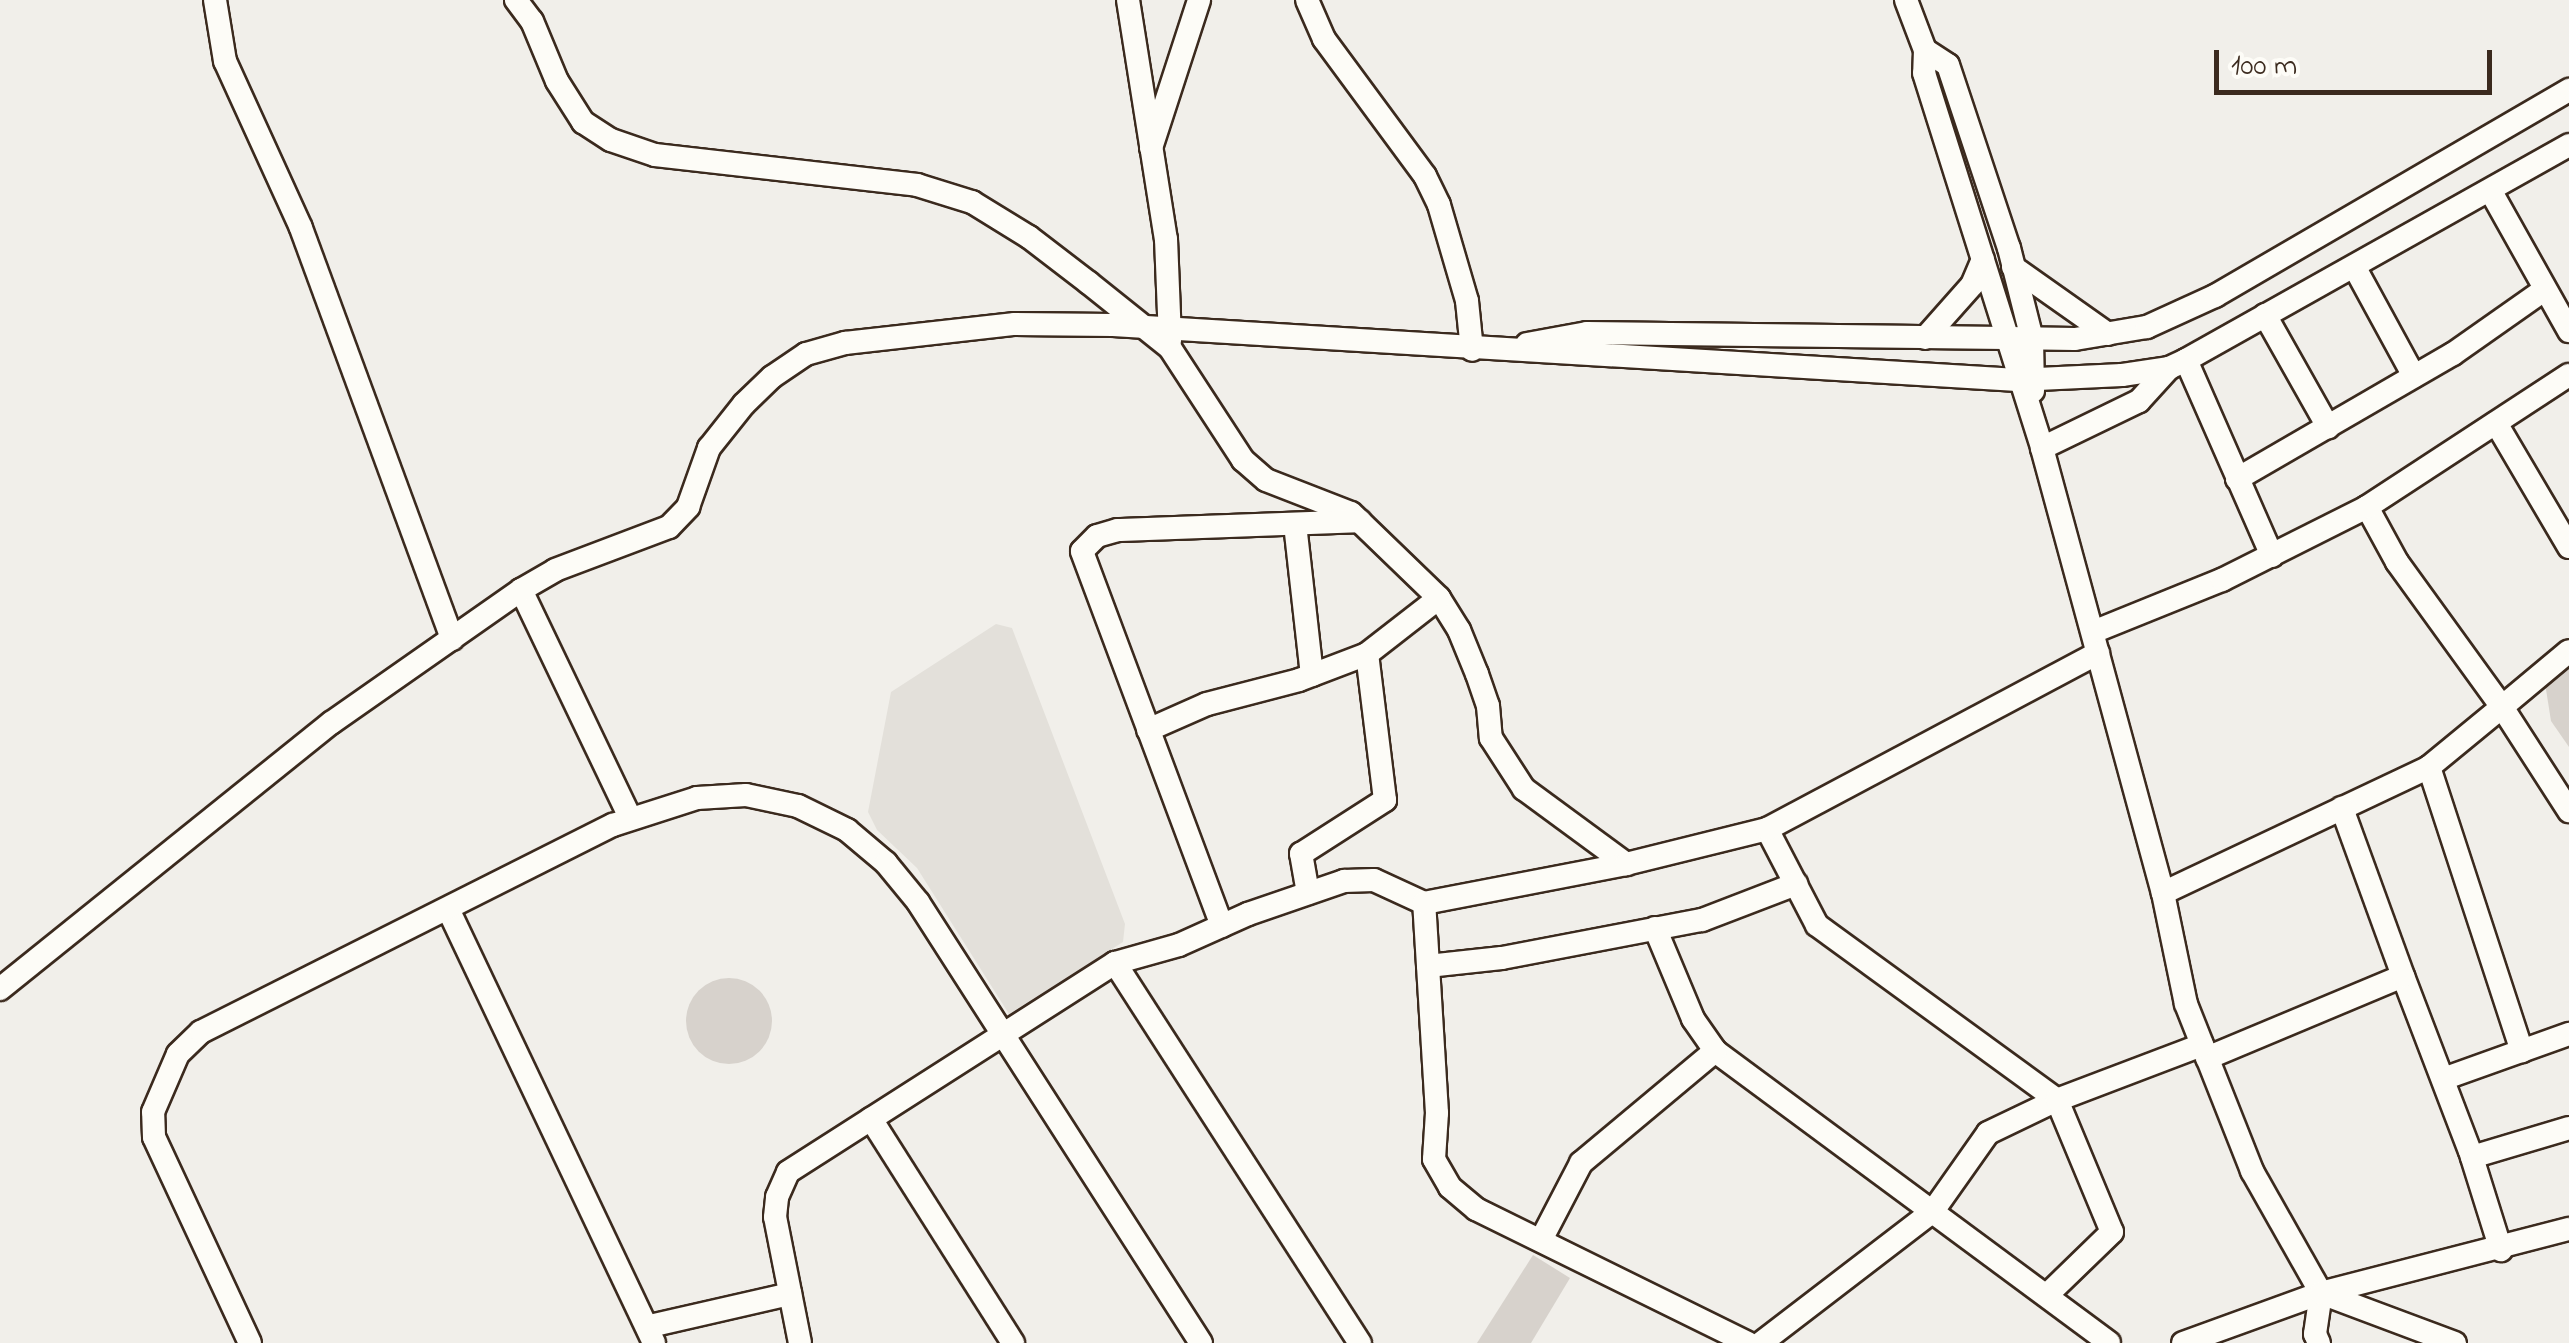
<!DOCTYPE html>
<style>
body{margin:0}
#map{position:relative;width:2569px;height:1343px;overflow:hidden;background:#f1efea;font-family:"Indie Flower",sans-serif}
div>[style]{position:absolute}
.built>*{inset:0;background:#e3e0da}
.green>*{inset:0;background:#d7d2cc}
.round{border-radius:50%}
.roads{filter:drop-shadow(2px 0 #3b2a1e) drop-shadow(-2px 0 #3b2a1e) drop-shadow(0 2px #3b2a1e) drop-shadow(0 -2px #3b2a1e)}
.minor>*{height:22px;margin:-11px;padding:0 11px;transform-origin:11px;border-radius:11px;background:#fdfcf7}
span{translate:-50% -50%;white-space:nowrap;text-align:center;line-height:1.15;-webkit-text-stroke:8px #fdfcf7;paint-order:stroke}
.scale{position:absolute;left:2214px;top:50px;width:278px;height:45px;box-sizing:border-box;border:5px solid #3b2a1e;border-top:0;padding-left:12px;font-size:30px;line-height:35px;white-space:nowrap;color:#3b2a1e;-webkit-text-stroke:8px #fdfcf7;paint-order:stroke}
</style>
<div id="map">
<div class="built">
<div style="clip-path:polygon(996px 624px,1012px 628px,1125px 924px,1123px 942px,1009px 1014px,917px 868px,877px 830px,868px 812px,891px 692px)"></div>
</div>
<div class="green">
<div style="clip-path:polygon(2569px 664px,2569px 747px,2551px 721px,2545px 683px)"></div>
<div class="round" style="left:686px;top:978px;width:86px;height:86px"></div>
<div style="clip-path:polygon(1533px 1255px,1570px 1278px,1531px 1343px,1477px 1343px)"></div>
</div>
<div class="roads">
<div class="minor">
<div style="left:215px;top:0;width:62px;rotate:80.7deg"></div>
<div style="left:225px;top:61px;width:183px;rotate:65.5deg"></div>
<div style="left:301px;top:228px;width:438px;rotate:69.8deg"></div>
<div style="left:516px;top:0;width:26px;rotate:53deg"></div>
<div style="left:532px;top:21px;width:65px;rotate:67.4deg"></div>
<div style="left:557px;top:81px;width:49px;rotate:57.6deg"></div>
<div style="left:583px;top:122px;width:33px;rotate:33deg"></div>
<div style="left:611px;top:140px;width:46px;rotate:18.8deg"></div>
<div style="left:655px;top:155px;width:264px;rotate:6.5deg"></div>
<div style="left:917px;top:185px;width:58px;rotate:17.2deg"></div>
<div style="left:972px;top:202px;width:67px;rotate:31.6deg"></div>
<div style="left:1029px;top:237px;width:76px;rotate:37.5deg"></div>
<div style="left:1089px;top:283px;width:104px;rotate:38.7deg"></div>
<div style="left:1170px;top:348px;width:134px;rotate:56.9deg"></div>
<div style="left:1243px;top:460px;width:30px;rotate:41deg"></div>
<div style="left:1266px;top:480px;width:91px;rotate:21.2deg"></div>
<div style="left:1351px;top:513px;width:122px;rotate:44deg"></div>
<div style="left:1439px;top:598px;width:38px;rotate:58deg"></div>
<div style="left:1459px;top:630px;width:48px;rotate:67.8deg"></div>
<div style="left:1477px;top:674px;width:34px;rotate:71deg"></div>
<div style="left:1488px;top:706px;width:32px;rotate:85deg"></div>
<div style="left:1491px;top:738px;width:61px;rotate:57.1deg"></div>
<div style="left:1524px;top:789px;width:127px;rotate:36.3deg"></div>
<div style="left:1128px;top:0;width:242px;rotate:81deg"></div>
<div style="left:1166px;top:239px;width:101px;rotate:87.7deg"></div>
<div style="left:1307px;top:0;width:43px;rotate:66.4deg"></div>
<div style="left:1324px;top:39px;width:170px;rotate:53.6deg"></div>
<div style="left:1425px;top:176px;width:32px;rotate:64deg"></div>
<div style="left:1439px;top:205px;width:100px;rotate:73.7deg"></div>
<div style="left:1467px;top:301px;width:49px;rotate:84.2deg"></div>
<div style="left:1906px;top:0;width:53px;rotate:69.2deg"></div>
<div style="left:1925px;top:50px;width:23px;rotate:92deg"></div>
<div style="left:1924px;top:73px;width:393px;rotate:72.5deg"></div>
<div style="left:1925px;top:50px;width:27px;rotate:33deg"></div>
<div style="left:1948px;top:65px;width:193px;rotate:71.6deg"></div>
<div style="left:2009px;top:248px;width:94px;rotate:75.8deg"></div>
<div style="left:2032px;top:339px;width:52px;rotate:88.9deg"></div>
<div style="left:1151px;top:148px;width:156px;rotate:-72deg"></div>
<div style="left:2490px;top:190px;width:162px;rotate:60.7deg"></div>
<div style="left:2013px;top:267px;width:116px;rotate:35.2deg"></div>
<div style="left:2355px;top:268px;width:123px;rotate:61.4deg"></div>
<div style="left:2265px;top:315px;width:129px;rotate:60.6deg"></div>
<div style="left:1925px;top:338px;width:71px;rotate:-48.4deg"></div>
<div style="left:1972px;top:285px;width:28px;rotate:-67deg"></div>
<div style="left:1527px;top:344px;width:61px;rotate:-10.4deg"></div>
<div style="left:1587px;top:333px;width:488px;rotate:0.7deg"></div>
<div style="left:2075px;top:339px;width:73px;rotate:-9.5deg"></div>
<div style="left:2147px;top:327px;width:75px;rotate:-24.5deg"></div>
<div style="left:2215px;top:296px;width:410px;rotate:-30.2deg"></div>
<div style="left:2186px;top:360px;width:214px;rotate:66.3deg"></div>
<div style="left:2169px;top:368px;width:45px;rotate:132.3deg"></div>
<div style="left:2139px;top:401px;width:108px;rotate:154.1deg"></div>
<div style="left:2042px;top:448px;width:461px;rotate:74.8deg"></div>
<div style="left:2163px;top:893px;width:113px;rotate:78.3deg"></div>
<div style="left:2186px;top:1004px;width:180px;rotate:68.4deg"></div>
<div style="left:2252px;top:1171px;width:140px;rotate:60.5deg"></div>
<div style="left:2321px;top:1293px;width:143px;rotate:20.5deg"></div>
<div style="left:2496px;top:423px;width:144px;rotate:59.5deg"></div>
<div style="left:2237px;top:479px;width:250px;rotate:-30.1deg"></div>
<div style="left:2453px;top:354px;width:111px;rotate:-35.1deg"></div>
<div style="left:2367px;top:507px;width:63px;rotate:61.4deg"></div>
<div style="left:2397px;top:562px;width:179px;rotate:54.1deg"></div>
<div style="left:2502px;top:707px;width:87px;rotate:-39.9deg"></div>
<div style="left:1295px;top:524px;width:152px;rotate:83.6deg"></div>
<div style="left:521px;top:590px;width:253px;rotate:64.4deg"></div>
<div style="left:2093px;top:632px;width:139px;rotate:-22deg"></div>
<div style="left:2222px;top:580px;width:162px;rotate:-26.7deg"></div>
<div style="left:2367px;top:507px;width:241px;rotate:-33.2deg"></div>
<div style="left:1148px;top:730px;width:64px;rotate:-23.8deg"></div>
<div style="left:1207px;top:704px;width:95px;rotate:-14.6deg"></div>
<div style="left:1299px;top:680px;width:73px;rotate:-20.9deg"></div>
<div style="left:1367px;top:654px;width:91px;rotate:-37.9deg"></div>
<div style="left:2429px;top:767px;width:299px;rotate:71.9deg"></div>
<div style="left:1767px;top:829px;width:108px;rotate:62.5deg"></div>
<div style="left:1817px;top:925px;width:297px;rotate:36.1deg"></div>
<div style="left:2057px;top:1100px;width:143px;rotate:67.4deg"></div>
<div style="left:2112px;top:1232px;width:91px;rotate:135.9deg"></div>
<div style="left:1308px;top:893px;width:40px;rotate:-100deg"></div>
<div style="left:1301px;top:854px;width:100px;rotate:-32.7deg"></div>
<div style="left:1385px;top:800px;width:147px;rotate:-97deg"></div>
<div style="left:2163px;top:893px;width:294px;rotate:-25.3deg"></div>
<div style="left:2429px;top:767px;width:94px;rotate:-39.4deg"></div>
<div style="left:2502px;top:707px;width:124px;rotate:57.2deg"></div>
<div style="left:448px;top:909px;width:480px;rotate:64.6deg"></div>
<div style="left:1222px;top:926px;width:400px;rotate:-110.5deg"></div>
<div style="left:1082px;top:551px;width:21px;rotate:-45deg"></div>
<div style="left:1097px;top:536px;width:22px;rotate:-16deg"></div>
<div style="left:1118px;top:530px;width:242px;rotate:-2.1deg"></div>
<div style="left:1655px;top:928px;width:99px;rotate:67.3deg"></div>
<div style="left:1693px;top:1019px;width:39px;rotate:55deg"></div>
<div style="left:1715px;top:1051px;width:490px;rotate:36.5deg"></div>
<div style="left:1115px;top:963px;width:452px;rotate:57.2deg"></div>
<div style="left:1428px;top:966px;width:74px;rotate:-6.2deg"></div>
<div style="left:1502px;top:958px;width:204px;rotate:-10.8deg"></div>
<div style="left:1702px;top:920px;width:101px;rotate:-21deg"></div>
<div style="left:2403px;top:976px;width:187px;rotate:69.1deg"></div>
<div style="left:2470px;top:1151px;width:104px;rotate:72.6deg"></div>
<div style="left:0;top:989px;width:425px;rotate:-38.8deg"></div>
<div style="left:331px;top:723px;width:232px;rotate:-35deg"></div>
<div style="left:521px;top:590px;width:39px;rotate:-30deg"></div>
<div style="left:555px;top:570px;width:122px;rotate:-20.7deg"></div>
<div style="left:669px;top:527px;width:28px;rotate:-46deg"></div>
<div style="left:688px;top:507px;width:63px;rotate:-70.4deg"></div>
<div style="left:709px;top:448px;width:56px;rotate:-51.5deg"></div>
<div style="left:744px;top:404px;width:39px;rotate:-44deg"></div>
<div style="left:772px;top:377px;width:41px;rotate:-34.1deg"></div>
<div style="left:806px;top:354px;width:41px;rotate:-15.8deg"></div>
<div style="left:845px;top:343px;width:171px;rotate:-6.4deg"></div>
<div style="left:1015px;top:324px;width:98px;rotate:0.6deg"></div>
<div style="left:1113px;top:325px;width:906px;rotate:3.48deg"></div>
<div style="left:2017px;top:380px;width:105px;rotate:-2.7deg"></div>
<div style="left:2122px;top:375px;width:48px;rotate:-8.5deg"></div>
<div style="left:2169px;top:368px;width:19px;rotate:-25deg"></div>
<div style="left:2186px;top:360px;width:439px;rotate:-29.3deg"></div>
<div style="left:2207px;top:1058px;width:212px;rotate:-22.7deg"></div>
<div style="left:2403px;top:976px;width:179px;rotate:-110deg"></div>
<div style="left:2443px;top:1079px;width:134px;rotate:-19.7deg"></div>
<div style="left:871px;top:1119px;width:265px;rotate:57.6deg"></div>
<div style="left:2472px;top:1157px;width:101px;rotate:-16.6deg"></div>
<div style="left:1541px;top:1240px;width:87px;rotate:-62.5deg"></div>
<div style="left:1581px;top:1163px;width:175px;rotate:-39.9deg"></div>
<div style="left:650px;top:1326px;width:144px;rotate:-12.9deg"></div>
<div style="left:250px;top:1343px;width:227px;rotate:-115deg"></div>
<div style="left:154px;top:1137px;width:25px;rotate:-92deg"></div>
<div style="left:153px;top:1112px;width:63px;rotate:-66.7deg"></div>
<div style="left:178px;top:1054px;width:32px;rotate:-44deg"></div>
<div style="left:201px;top:1032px;width:461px;rotate:-26.7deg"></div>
<div style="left:613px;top:825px;width:88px;rotate:-17.8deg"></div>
<div style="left:697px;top:798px;width:49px;rotate:-3.5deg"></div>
<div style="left:746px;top:795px;width:53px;rotate:11.9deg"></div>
<div style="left:798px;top:806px;width:55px;rotate:26.1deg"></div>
<div style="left:847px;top:830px;width:51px;rotate:40.2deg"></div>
<div style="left:886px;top:863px;width:50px;rotate:50.6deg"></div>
<div style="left:918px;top:902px;width:524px;rotate:57.31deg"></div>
<div style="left:800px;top:1343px;width:128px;rotate:-101.2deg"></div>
<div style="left:775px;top:1217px;width:20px;rotate:-84deg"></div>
<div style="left:777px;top:1197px;width:27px;rotate:-66deg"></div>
<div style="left:788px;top:1172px;width:388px;rotate:-32.6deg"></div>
<div style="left:1115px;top:963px;width:66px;rotate:-15.7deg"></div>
<div style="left:1179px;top:945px;width:76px;rotate:-24.2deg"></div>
<div style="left:1248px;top:914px;width:102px;rotate:-19deg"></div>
<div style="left:1344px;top:881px;width:30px;rotate:-2deg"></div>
<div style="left:1374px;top:880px;width:55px;rotate:24.7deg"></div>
<div style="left:1748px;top:1343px;width:303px;rotate:-153.8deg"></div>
<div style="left:1476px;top:1209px;width:34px;rotate:-140deg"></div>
<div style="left:1450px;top:1187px;width:32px;rotate:-120deg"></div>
<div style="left:1434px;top:1159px;width:46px;rotate:-86.3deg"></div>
<div style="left:1437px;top:1113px;width:210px;rotate:-93.5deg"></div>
<div style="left:1424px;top:903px;width:206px;rotate:-10.9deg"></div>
<div style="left:1626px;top:864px;width:145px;rotate:-13.9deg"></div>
<div style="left:1767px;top:829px;width:375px;rotate:-28deg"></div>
<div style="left:1761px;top:1343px;width:217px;rotate:-37.5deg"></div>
<div style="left:1933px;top:1211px;width:95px;rotate:-54.8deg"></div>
<div style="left:1988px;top:1133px;width:76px;rotate:-25.6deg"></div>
<div style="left:2057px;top:1100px;width:155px;rotate:-20.8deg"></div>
<div style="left:2183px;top:1343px;width:147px;rotate:-19.9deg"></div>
<div style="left:2319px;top:1343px;width:10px;rotate:-114deg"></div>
<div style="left:2315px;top:1334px;width:41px;rotate:-81.7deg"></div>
<div style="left:2321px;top:1293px;width:256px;rotate:-14.5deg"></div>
</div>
</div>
<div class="scale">100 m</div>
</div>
